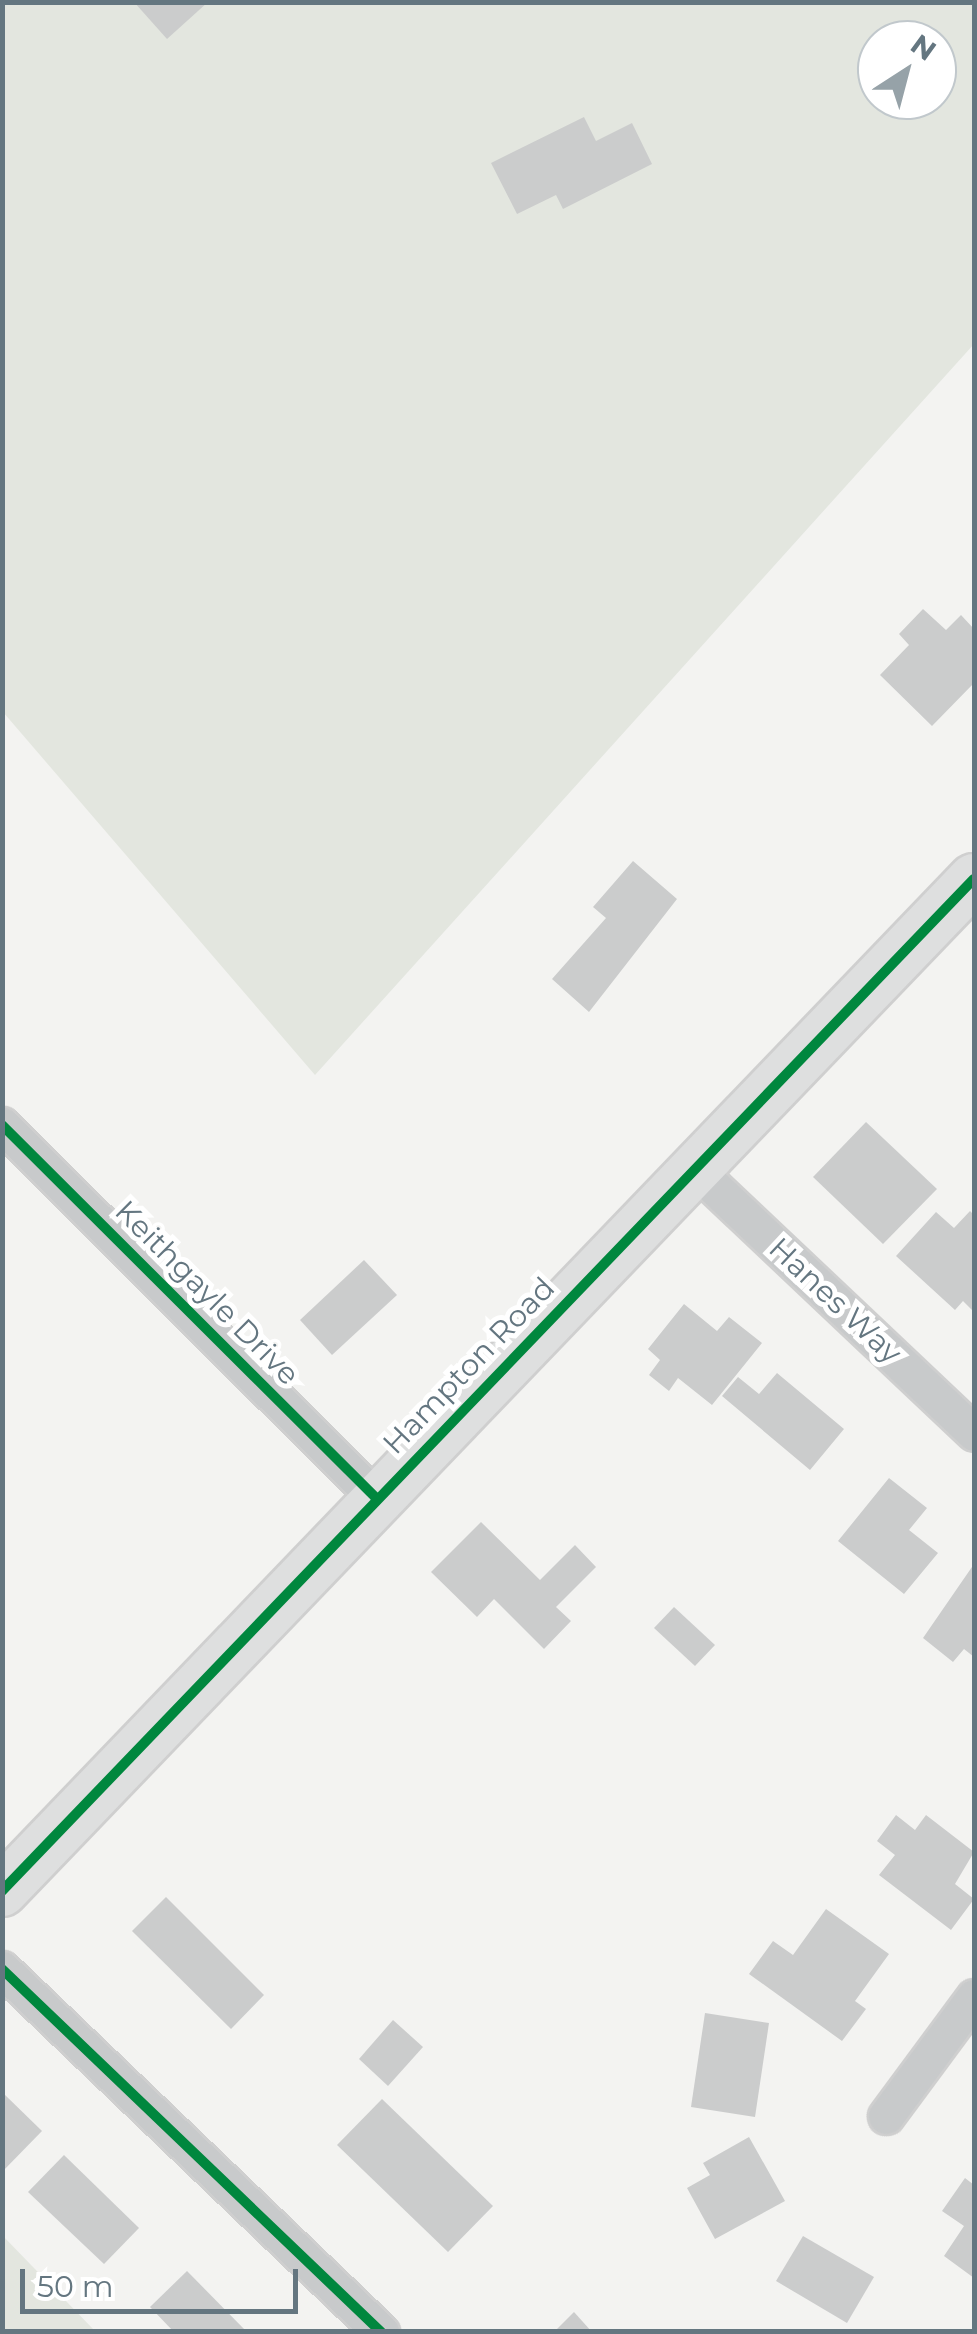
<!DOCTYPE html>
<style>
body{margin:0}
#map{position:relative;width:977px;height:2334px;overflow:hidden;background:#f3f3f1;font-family:Montserrat,sans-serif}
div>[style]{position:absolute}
.green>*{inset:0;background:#e3e6df}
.building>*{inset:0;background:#cbcccc}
.roads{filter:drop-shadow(2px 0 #cfcfcf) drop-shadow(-2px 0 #cfcfcf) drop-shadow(0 2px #cfcfcf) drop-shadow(0 -2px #cfcfcf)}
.street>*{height:35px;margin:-17.5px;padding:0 17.5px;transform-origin:17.5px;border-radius:17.5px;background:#c8cacb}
.secondary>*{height:50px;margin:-25px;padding:0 25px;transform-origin:25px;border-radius:25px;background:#dedfdf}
.cycleway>*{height:10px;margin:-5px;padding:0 5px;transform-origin:5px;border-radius:5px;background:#00873e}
span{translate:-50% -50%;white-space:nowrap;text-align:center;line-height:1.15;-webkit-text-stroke:10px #fff;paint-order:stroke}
.street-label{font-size:30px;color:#647680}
.frame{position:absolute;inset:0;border:5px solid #647680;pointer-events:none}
.north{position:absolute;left:857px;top:20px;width:100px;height:100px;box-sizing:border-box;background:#fff;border:2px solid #c1c8cc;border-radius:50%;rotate:36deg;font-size:28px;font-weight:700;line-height:40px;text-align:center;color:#647680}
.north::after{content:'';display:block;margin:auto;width:35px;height:45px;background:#96a2a8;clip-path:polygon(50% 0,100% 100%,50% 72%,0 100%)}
.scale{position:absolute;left:20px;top:2269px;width:278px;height:45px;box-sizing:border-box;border:5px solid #647680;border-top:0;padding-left:12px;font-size:30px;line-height:35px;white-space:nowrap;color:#647680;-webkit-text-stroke:8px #fff;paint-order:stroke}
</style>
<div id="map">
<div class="green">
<div style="clip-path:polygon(evenodd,2px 3px,974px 3px,974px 344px,315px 1075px,3px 712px,2px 3px,877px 40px,937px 40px,937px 100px,877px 100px,877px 40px)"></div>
<div style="clip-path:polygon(2px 2236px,3px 2236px,95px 2331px,3px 2331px)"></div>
</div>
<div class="building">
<div style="clip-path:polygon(134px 2px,208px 2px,167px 39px)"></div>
<div style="clip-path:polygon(584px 117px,596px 141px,632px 123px,652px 164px,563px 209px,556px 195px,517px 214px,491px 163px)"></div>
<div style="clip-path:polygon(923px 609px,946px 630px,961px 615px,974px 629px,974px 683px,932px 726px,880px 675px,909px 645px,899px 634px)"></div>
<div style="clip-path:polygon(633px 861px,677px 899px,589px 1012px,552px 979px,606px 918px,593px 907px)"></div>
<div style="clip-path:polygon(866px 1122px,937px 1189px,883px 1244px,813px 1177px)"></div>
<div style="clip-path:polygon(970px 1211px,974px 1215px,974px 1312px,963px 1301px,955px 1310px,896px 1256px,936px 1212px,954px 1228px)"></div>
<div style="clip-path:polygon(364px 1260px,397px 1295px,332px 1355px,300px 1320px)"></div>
<div style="clip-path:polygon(684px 1304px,717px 1331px,729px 1317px,762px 1343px,712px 1405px,678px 1378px,669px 1391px,649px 1375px,660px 1360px,648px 1349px)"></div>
<div style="clip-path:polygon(777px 1373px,844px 1429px,810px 1470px,722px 1396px,738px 1377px,759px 1394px)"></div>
<div style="clip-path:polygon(889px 1478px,927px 1508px,909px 1530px,938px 1553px,904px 1594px,838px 1541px)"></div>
<div style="clip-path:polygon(481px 1522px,540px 1580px,575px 1545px,596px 1567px,556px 1607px,571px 1621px,544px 1649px,494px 1599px,477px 1617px,431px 1572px)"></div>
<div style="clip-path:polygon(974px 1564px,974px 1657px,964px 1649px,953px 1662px,923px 1638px)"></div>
<div style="clip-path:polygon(674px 1607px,715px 1645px,695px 1666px,654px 1628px)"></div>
<div style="clip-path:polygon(896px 1815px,915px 1830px,926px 1815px,974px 1852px,955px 1884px,974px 1899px,951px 1930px,879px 1875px,895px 1855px,877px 1841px)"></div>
<div style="clip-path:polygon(166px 1897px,264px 1995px,231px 2029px,132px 1931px)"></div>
<div style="clip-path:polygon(826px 1909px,889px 1954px,855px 2001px,866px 2009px,842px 2041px,749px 1974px,773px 1941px,793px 1955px)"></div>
<div style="clip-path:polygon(705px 2013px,769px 2023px,755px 2117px,691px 2107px)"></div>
<div style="clip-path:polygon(393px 2020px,423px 2047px,388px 2086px,359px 2059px)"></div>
<div style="clip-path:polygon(2px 2092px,42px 2131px,2px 2172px)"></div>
<div style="clip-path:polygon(382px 2099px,493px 2206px,448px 2252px,337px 2145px)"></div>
<div style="clip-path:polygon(749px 2137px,785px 2201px,715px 2239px,687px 2188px,710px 2175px,703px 2163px)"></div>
<div style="clip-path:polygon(64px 2155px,139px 2228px,104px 2264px,28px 2192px)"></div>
<div style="clip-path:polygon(965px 2178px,974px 2185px,974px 2278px,944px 2256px,964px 2226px,942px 2211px)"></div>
<div style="clip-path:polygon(803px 2236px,874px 2277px,847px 2323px,776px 2281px)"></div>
<div style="clip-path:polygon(187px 2271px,247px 2332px,174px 2332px,150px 2307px)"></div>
<div style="clip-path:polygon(574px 2312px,592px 2332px,554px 2332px)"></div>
</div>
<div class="roads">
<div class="street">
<div style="left:2px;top:1125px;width:528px;rotate:44.92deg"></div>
<div style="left:695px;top:1169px;width:384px;rotate:43.4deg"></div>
<div style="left:2px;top:1969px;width:525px;rotate:43.76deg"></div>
<div style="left:886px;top:2116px;width:148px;rotate:-53.5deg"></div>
</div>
<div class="secondary">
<div style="left:2px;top:1891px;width:1403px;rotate:-46.16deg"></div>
</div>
</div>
<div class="cycleway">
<div style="left:2px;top:1125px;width:528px;rotate:44.92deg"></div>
<div style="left:2px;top:1891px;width:1403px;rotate:-46.16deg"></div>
<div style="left:2px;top:1969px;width:525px;rotate:43.76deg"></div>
</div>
<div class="street-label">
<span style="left:207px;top:1293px;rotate:45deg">Keithgayle Drive</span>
<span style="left:835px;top:1301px;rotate:43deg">Hanes Way</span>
<span style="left:469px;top:1366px;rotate:-46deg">Hampton Road</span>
</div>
<div class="frame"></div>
<div class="north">N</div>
<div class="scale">50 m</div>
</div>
